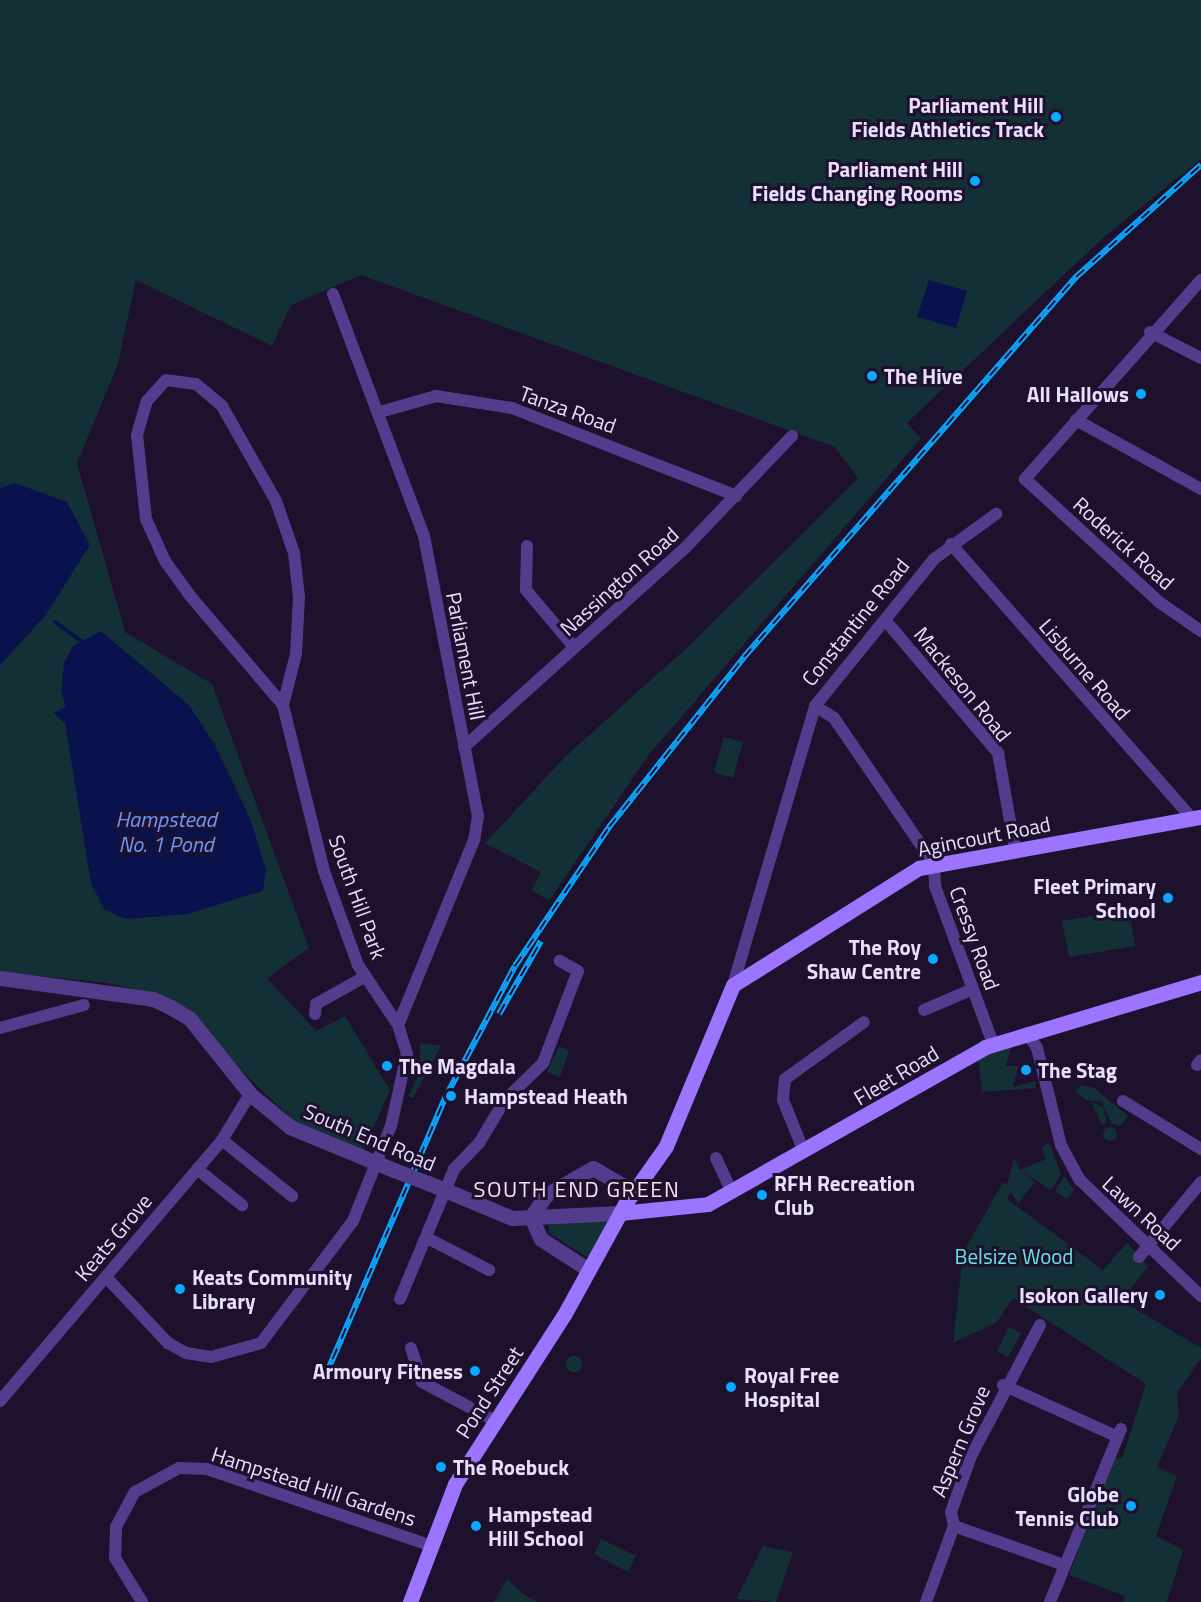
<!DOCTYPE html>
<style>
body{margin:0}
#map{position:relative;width:1201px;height:1602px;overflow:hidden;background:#1d112d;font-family:"Titillium Web",sans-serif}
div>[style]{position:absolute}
.green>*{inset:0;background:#143037}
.round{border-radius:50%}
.water>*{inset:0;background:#0a124d}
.stream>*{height:4px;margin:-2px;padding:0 2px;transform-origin:2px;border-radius:2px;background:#0a124d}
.minor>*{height:12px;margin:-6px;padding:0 6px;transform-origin:6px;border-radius:6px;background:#543c8d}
.tertiary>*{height:15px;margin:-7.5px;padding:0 7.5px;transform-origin:7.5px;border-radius:7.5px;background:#543c8d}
.secondary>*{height:15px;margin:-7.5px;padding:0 7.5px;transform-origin:7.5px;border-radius:7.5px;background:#9c75ff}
.rail>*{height:6px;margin-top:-3px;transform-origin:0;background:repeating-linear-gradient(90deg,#1d112d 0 11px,#0aa8ff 0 22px);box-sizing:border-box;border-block:2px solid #0aa8ff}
.tertiary-bridge>*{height:15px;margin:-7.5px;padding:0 7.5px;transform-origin:7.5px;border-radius:7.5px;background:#543c8d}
.dots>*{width:16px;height:16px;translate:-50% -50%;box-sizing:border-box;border:3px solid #1d112d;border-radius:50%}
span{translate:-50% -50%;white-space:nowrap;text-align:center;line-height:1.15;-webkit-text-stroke:6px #1d112d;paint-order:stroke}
.poi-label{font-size:21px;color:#eadeff;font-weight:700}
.right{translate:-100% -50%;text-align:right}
.left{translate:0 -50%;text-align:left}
.street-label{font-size:21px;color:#eadeff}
.park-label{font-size:21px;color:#66e2e3}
.water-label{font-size:22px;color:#6c95ff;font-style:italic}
.neighbourhood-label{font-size:22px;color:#ffe0ec;letter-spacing:1.5px}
</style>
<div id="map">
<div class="green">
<div style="clip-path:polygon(0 0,1201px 0,1201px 159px,1104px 237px,907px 423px,921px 438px,647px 757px,549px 901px,532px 890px,541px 872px,485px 843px,566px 756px,691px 644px,858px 478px,835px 447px,361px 275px,291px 305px,272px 346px,136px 280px,118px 364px,77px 463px,125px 632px,212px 684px,309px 948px,267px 978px,316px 1031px,345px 1016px,390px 1090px,364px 1150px,294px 1121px,164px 996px,108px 983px,0 972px)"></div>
<div style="clip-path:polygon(724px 737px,743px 742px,733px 778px,714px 772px)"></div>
<div style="clip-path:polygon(1129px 910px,1135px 946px,1069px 957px,1062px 921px)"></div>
<div style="clip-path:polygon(420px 1043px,441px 1046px,413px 1098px,409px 1096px,420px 1071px)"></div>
<div style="clip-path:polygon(559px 1046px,569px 1051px,560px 1077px,547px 1072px)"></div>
<div style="clip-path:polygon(1011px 1047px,1006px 1066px,1018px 1066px,1013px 1087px,1035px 1081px,1036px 1088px,982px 1092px,978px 1058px)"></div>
<div style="clip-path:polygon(1081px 1085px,1094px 1088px,1128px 1116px,1120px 1126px,1111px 1123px,1102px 1102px,1086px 1100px,1075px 1091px)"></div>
<div style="clip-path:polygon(1091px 1102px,1103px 1107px,1107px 1122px,1102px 1124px)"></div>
<div class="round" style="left:1103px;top:1127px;width:14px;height:14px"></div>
<div style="clip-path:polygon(1049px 1143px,1061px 1174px,1051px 1190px,1018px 1169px,1035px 1182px,1018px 1203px,1011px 1193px,1007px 1199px,1103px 1270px,1127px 1243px,1148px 1266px,1122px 1301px,1201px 1348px,1201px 1358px,1177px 1393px,1179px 1415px,1157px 1467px,1177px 1476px,1156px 1536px,1183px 1550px,1167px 1602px,1123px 1602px,1125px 1596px,1069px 1575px,1114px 1457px,1122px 1459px,1146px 1384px,1013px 1298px,997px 1322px,953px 1343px,963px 1253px,1003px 1182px,1007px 1185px,1014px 1158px,1020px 1170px,1046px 1159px,1041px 1147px)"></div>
<div style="clip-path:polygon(1064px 1176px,1074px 1190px,1067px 1199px,1055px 1191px)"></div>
<div style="clip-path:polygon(610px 1219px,590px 1259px,548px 1232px,550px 1223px)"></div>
<div style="clip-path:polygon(1009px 1327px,1021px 1333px,1008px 1357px,997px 1351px)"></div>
<div class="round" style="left:566px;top:1356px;width:16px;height:16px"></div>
<div style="clip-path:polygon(601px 1539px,636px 1556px,628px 1572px,594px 1554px)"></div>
<div style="clip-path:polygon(763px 1546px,793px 1552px,776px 1602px,736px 1599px)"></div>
<div style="clip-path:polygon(507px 1579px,523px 1594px,537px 1602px,494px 1602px)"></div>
</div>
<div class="water">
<div style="clip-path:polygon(929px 280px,967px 291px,956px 328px,917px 317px)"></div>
<div style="clip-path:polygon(15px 483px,67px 502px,90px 545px,45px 616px,0 665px,0 488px)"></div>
<div style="clip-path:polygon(101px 631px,189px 705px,215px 745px,250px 818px,266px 869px,263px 891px,187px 914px,126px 919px,104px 909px,91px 883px,65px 723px,53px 713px,66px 707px,61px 691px,64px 663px,73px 646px)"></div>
</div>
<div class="stream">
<div style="left:55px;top:622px;width:34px;rotate:36deg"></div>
</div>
<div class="minor">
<div style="left:1201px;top:280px;width:266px;rotate:131.5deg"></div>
<div style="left:1025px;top:479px;width:182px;rotate:42.5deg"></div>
<div style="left:1159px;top:602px;width:51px;rotate:34.6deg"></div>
<div style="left:333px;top:294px;width:259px;rotate:69.4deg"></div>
<div style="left:424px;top:536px;width:285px;rotate:79.1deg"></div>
<div style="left:478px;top:816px;width:24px;rotate:99deg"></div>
<div style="left:474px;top:840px;width:200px;rotate:112.3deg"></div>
<div style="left:1150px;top:332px;width:57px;rotate:27deg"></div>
<div style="left:380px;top:412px;width:58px;rotate:-15.9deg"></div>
<div style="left:436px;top:396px;width:77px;rotate:9deg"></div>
<div style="left:512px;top:408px;width:241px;rotate:21.4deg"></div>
<div style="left:1076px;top:420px;width:143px;rotate:28.9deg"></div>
<div style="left:951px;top:544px;width:365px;rotate:48.7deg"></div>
<div style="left:527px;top:546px;width:44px;rotate:91.3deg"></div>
<div style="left:526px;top:590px;width:75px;rotate:49.9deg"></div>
<div style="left:885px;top:620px;width:175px;rotate:49.6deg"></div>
<div style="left:998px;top:753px;width:97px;rotate:80deg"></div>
<div style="left:815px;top:706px;width:22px;rotate:32deg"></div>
<div style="left:834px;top:718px;width:177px;rotate:55.6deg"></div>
<div style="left:934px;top:864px;width:22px;rotate:87deg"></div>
<div style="left:935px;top:886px;width:168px;rotate:69.8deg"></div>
<div style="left:464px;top:747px;width:297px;rotate:-42deg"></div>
<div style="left:685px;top:548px;width:155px;rotate:-46.3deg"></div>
<div style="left:733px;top:985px;width:291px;rotate:-73.6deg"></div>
<div style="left:815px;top:706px;width:189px;rotate:-51deg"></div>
<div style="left:934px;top:559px;width:77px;rotate:-36deg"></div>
<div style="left:924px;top:1010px;width:53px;rotate:-23.2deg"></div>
<div style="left:315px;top:1014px;width:10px;rotate:-84deg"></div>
<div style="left:316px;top:1004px;width:57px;rotate:-29.2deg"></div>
<div style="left:0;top:1028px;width:87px;rotate:-15.3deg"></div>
<div style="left:1027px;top:1033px;width:18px;rotate:56deg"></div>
<div style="left:1037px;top:1048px;width:100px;rotate:76.1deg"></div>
<div style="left:1061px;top:1145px;width:40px;rotate:62deg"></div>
<div style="left:1080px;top:1180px;width:168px;rotate:43.8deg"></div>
<div style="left:1197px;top:1065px;width:6px;rotate:-51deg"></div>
<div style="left:1123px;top:1101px;width:92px;rotate:31.6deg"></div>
<div style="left:222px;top:1140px;width:90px;rotate:38.7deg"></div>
<div style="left:804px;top:1152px;width:56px;rotate:-112deg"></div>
<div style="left:783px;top:1100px;width:21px;rotate:-85deg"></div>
<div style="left:785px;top:1079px;width:97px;rotate:-35.8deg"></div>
<div style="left:716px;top:1158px;width:38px;rotate:65deg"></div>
<div style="left:197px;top:1169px;width:58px;rotate:38.7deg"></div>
<div style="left:427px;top:1238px;width:70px;rotate:27.3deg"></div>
<div style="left:1139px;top:1257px;width:97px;rotate:-50.4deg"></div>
<div style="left:106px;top:1277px;width:91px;rotate:46.8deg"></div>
<div style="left:168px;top:1343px;width:21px;rotate:29deg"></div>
<div style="left:186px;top:1353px;width:25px;rotate:9deg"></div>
<div style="left:211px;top:1357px;width:52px;rotate:-15.6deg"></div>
<div style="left:261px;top:1343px;width:153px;rotate:-53deg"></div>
<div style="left:353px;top:1221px;width:102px;rotate:-68.2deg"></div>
<div style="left:391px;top:1126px;width:74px;rotate:-77.5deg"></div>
<div style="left:407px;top:1054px;width:30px;rotate:-107deg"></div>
<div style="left:398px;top:1025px;width:72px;rotate:-123.7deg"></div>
<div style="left:358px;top:965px;width:100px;rotate:-109.9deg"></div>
<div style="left:324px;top:871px;width:171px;rotate:-103.9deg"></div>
<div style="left:283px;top:705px;width:142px;rotate:-130.4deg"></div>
<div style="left:191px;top:597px;width:44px;rotate:-125.8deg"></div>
<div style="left:165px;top:561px;width:46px;rotate:-114.3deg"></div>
<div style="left:146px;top:519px;width:84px;rotate:-96.1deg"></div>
<div style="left:137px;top:435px;width:35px;rotate:-74deg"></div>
<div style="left:147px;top:401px;width:28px;rotate:-48deg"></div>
<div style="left:166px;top:380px;width:30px;rotate:8deg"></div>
<div style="left:196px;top:384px;width:34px;rotate:40deg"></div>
<div style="left:222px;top:406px;width:109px;rotate:60.4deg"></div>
<div style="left:276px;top:501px;width:55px;rotate:70.9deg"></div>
<div style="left:294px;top:553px;width:44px;rotate:83.5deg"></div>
<div style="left:299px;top:597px;width:57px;rotate:93deg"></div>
<div style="left:296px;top:654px;width:53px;rotate:104.3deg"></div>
<div style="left:400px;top:1299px;width:141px;rotate:-67.4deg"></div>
<div style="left:454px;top:1169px;width:36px;rotate:-46deg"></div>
<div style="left:479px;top:1143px;width:50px;rotate:-58.8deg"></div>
<div style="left:505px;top:1100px;width:53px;rotate:-44.2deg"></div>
<div style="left:543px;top:1063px;width:98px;rotate:-69.2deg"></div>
<div style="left:578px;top:971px;width:21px;rotate:-151deg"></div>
<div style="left:411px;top:1348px;width:36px;rotate:72deg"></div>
<div style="left:422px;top:1382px;width:53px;rotate:28deg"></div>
<div style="left:1003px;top:1385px;width:126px;rotate:24.3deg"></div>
<div style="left:0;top:1401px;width:343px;rotate:-49.6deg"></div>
<div style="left:222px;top:1140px;width:54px;rotate:-58.7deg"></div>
<div style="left:480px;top:1413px;width:16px;rotate:27deg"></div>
<div style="left:954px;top:1526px;width:117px;rotate:19.5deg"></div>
<div style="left:142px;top:1602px;width:52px;rotate:-121.5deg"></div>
<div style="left:115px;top:1558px;width:31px;rotate:-88deg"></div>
<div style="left:116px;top:1527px;width:40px;rotate:-62deg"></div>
<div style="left:135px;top:1492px;width:50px;rotate:-28.6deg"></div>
<div style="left:179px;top:1468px;width:28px;rotate:2deg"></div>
<div style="left:207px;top:1469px;width:238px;rotate:18.9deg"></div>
<div style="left:926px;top:1602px;width:81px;rotate:-69.8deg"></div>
<div style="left:954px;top:1526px;width:14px;rotate:-102deg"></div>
<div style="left:951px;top:1512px;width:59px;rotate:-70.3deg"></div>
<div style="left:971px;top:1456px;width:148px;rotate:-62.2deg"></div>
<div style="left:1050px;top:1602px;width:187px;rotate:-67.7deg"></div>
</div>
<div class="tertiary">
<div style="left:0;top:978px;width:154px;rotate:7.8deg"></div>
<div style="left:153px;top:999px;width:21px;rotate:25deg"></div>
<div style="left:172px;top:1008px;width:21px;rotate:31deg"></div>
<div style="left:190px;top:1019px;width:96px;rotate:51.3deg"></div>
<div style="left:250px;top:1094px;width:52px;rotate:39.5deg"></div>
<div style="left:290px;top:1127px;width:113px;rotate:22.5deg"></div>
<div style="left:428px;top:1183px;width:91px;rotate:22.6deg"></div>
<div style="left:512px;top:1218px;width:108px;rotate:-2.7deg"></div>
<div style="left:531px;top:1217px;width:27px;rotate:-56deg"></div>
<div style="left:546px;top:1195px;width:54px;rotate:-29.9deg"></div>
<div style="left:593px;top:1168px;width:48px;rotate:30.3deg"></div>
<div style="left:531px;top:1217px;width:24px;rotate:66deg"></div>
<div style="left:541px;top:1239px;width:57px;rotate:32.9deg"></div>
</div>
<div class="secondary">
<div style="left:620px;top:1213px;width:88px;rotate:-5.8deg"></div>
<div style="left:708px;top:1204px;width:318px;rotate:-29.5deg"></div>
<div style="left:985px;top:1047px;width:226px;rotate:-16.7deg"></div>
<div style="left:410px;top:1602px;width:126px;rotate:-69.1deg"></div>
<div style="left:455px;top:1484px;width:201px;rotate:-57.2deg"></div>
<div style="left:564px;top:1315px;width:127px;rotate:-61.2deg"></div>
<div style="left:625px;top:1204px;width:71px;rotate:-54.7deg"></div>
<div style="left:666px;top:1146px;width:174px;rotate:-67.4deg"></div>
<div style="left:733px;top:985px;width:220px;rotate:-32.2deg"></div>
<div style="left:919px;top:868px;width:287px;rotate:-10.3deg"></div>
</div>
<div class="rail">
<div style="left:499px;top:1014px;width:84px;rotate:-60.1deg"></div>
<div style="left:324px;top:1379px;width:306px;rotate:-66.7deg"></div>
<div style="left:445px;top:1098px;width:149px;rotate:-62.1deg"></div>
<div style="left:515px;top:966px;width:168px;rotate:-55.9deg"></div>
<div style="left:609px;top:827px;width:217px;rotate:-51.5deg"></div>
<div style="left:744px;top:657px;width:505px;rotate:-48.86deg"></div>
<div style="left:1076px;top:277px;width:168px;rotate:-41.9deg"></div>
</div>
<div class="tertiary-bridge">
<div style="left:394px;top:1170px;width:36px;rotate:21deg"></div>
</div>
<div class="dots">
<div style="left:1056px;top:117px;background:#0aa8ff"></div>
<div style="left:975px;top:181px;background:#0aa8ff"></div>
<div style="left:872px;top:376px;background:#0aa8ff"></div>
<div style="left:1141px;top:394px;background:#0aa8ff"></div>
<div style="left:1168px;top:898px;background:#0aa8ff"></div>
<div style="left:933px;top:959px;background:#0aa8ff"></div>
<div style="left:387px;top:1066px;background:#0aa8ff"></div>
<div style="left:1026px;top:1070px;background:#0aa8ff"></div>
<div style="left:451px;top:1096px;background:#0aa8ff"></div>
<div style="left:762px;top:1195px;background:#0aa8ff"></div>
<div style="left:180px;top:1289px;background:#0aa8ff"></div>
<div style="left:1160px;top:1295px;background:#0aa8ff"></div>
<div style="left:475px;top:1371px;background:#0aa8ff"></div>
<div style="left:731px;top:1387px;background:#0aa8ff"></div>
<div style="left:441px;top:1467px;background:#0aa8ff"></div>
<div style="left:1131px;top:1506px;background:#0aa8ff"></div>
<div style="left:476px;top:1526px;background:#0aa8ff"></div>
</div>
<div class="poi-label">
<span class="right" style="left:1044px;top:117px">Parliament Hill<br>Fields Athletics Track</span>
<span class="right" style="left:963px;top:181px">Parliament Hill<br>Fields Changing Rooms</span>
<span class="left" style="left:884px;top:376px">The Hive</span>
<span class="right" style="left:1129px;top:394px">All Hallows</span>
<span class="right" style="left:1156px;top:898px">Fleet Primary<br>School</span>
<span class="right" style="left:921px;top:959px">The Roy<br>Shaw Centre</span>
<span class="left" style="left:399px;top:1066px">The Magdala</span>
<span class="left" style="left:1038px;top:1070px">The Stag</span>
<span class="left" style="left:464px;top:1096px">Hampstead Heath</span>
<span class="left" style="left:774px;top:1195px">RFH Recreation<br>Club</span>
<span class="left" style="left:192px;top:1289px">Keats Community<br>Library</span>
<span class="right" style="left:1148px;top:1295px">Isokon Gallery</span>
<span class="right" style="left:463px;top:1371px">Armoury Fitness</span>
<span class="left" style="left:744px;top:1387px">Royal Free<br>Hospital</span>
<span class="left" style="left:453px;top:1467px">The Roebuck</span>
<span class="right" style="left:1119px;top:1506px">Globe<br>Tennis Club</span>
<span class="left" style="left:488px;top:1526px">Hampstead<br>Hill School</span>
</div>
<div class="street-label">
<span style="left:568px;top:409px;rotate:20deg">Tanza Road</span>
<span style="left:1124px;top:543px;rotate:42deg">Roderick Road</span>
<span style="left:619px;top:581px;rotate:-42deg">Nassington Road</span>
<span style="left:855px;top:622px;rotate:-51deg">Constantine Road</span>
<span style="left:466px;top:656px;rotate:79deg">Parliament Hill</span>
<span style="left:1085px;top:669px;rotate:49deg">Lisburne Road</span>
<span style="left:963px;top:684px;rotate:51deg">Mackeson Road</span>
<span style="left:984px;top:836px;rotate:-11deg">Agincourt Road</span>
<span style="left:358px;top:897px;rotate:70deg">South Hill Park</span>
<span style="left:975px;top:938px;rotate:70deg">Cressy Road</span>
<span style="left:896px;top:1075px;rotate:-31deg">Fleet Road</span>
<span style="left:370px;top:1137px;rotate:23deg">South End Road</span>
<span style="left:1142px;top:1213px;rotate:43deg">Lawn Road</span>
<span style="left:113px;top:1237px;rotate:-50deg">Keats Grove</span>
<span style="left:489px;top:1392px;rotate:-57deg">Pond Street</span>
<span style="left:960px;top:1441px;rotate:-67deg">Aspern Grove</span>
<span style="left:314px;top:1486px;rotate:18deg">Hampstead Hill Gardens</span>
</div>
<div class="park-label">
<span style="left:1014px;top:1256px">Belsize Wood</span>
</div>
<div class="water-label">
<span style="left:166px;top:832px">Hampstead<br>No. 1 Pond</span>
</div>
<div class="neighbourhood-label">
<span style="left:577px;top:1190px">SOUTH END GREEN</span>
</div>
</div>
